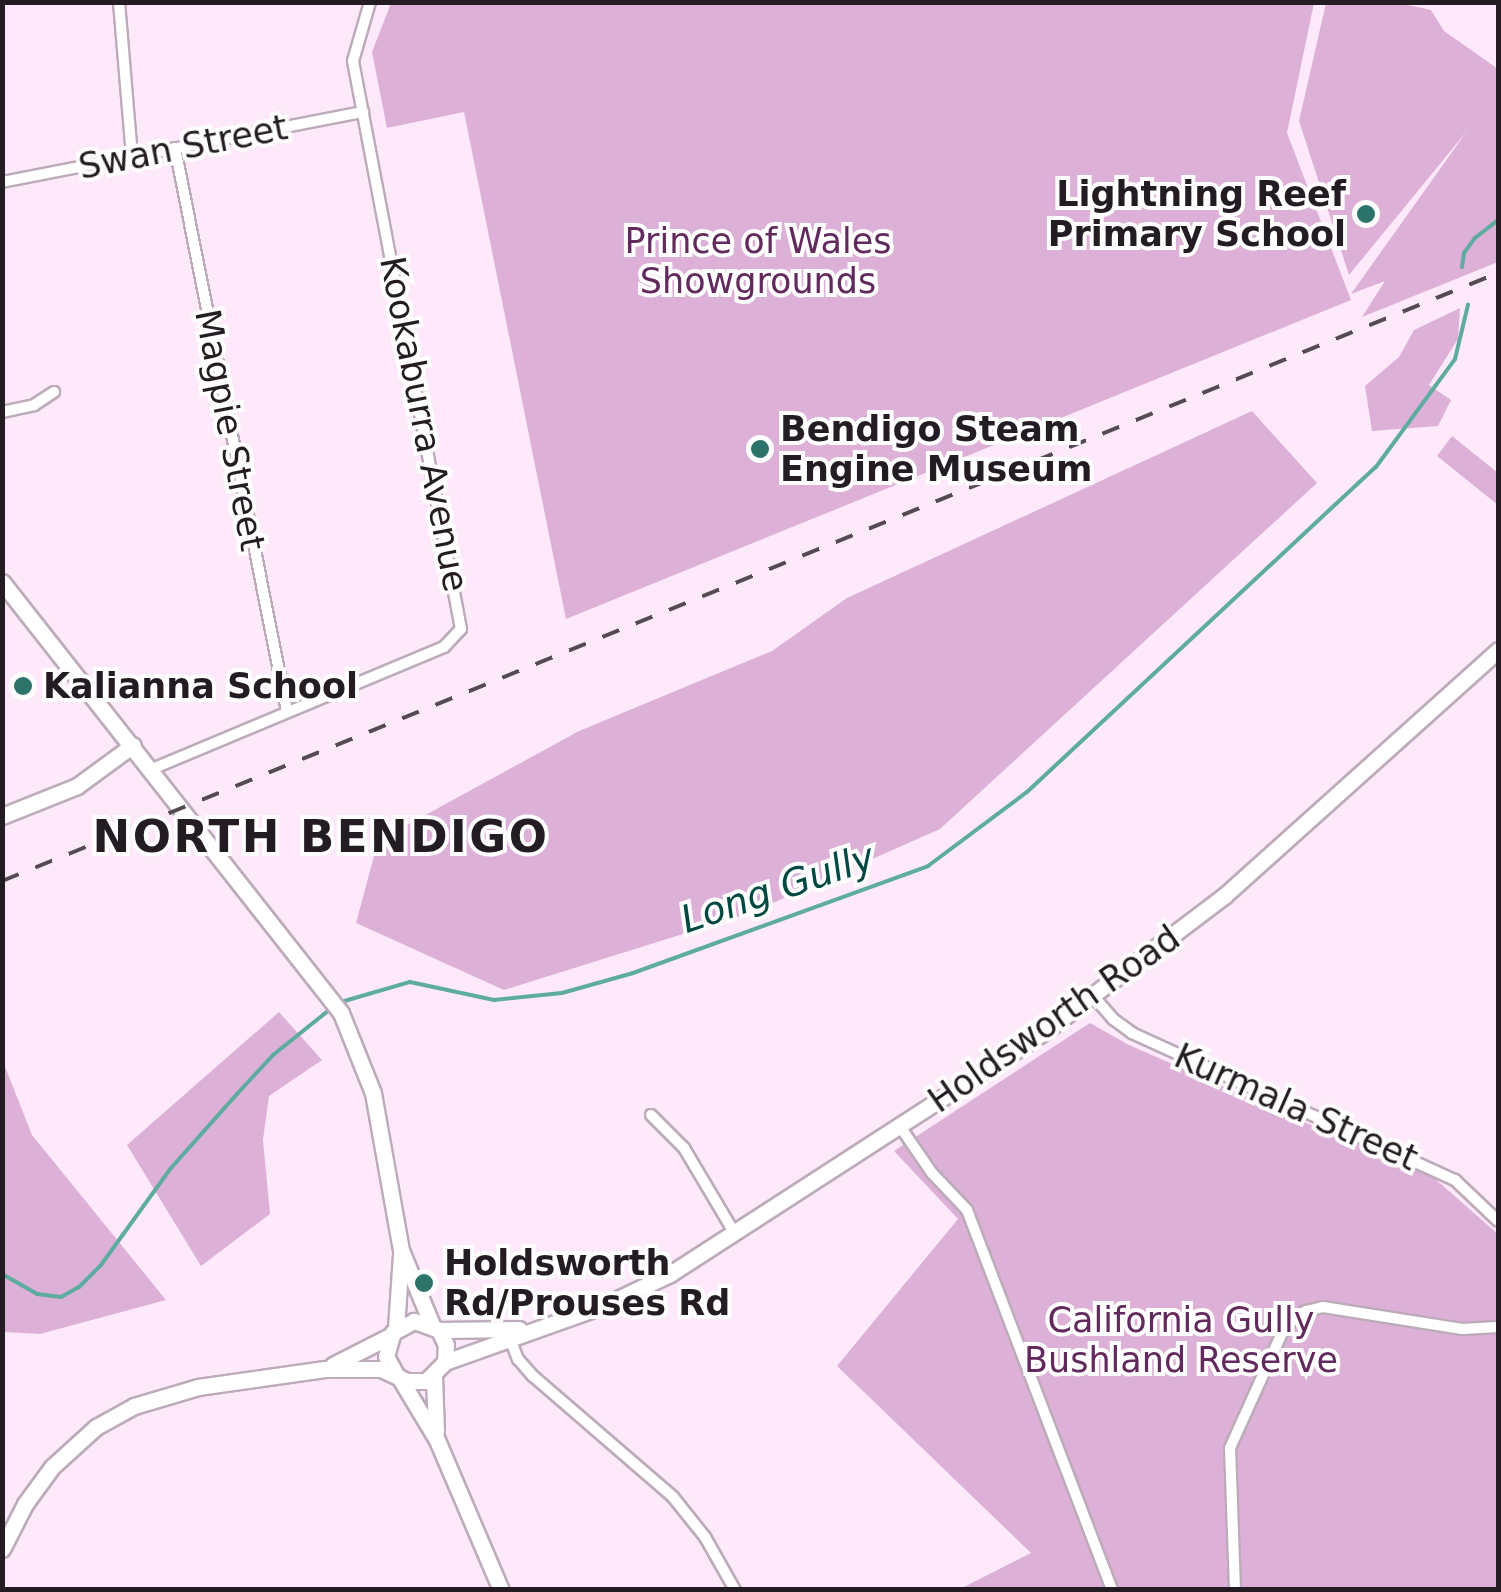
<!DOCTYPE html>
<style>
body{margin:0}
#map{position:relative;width:1501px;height:1592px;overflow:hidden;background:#fde9f9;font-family:"DejaVu Sans",sans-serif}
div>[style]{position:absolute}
.green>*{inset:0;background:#ddb1d7}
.stream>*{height:4px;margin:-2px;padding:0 2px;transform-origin:2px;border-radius:2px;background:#5eaba0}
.roads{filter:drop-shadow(2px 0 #bdabba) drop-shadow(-2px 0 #bdabba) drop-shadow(0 2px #bdabba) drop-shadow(0 -2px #bdabba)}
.street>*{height:10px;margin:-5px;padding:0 5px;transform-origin:5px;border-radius:5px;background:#fff}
.secondary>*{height:15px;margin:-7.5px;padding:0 7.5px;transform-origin:7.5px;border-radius:7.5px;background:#fff}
.rail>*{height:4px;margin-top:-2px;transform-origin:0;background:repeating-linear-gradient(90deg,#544a52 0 18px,transparent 0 36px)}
.dots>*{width:28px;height:28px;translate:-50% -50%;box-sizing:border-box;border:5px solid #fdfdfd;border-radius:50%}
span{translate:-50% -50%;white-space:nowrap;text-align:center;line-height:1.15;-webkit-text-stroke:8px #fdfdfd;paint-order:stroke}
.street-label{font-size:35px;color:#231c22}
.poi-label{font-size:35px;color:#231c22;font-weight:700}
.right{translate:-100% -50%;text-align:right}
.left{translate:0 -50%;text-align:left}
.park-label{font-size:35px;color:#62295d}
.water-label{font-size:38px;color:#004942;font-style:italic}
.district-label{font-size:45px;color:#231c22;font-weight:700;letter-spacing:2.5px}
.frame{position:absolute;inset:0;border:5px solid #231c22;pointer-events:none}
</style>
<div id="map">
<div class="green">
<div style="clip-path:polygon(391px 3px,1314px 3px,1287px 133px,1351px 300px,566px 619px,464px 112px,387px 128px,372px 52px)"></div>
<div style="clip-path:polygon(1326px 3px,1399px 3px,1431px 10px,1444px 31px,1498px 69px,1498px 262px,1362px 317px,1385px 281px,1351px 294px,1467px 131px,1349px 275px,1299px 121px)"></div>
<div style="clip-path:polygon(1460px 308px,1458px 339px,1429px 385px,1451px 400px,1438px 426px,1372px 431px,1365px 386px,1399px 357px,1414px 330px)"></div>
<div style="clip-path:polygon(1252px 411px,1317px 483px,940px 829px,750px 913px,504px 990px,356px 923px,378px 841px,579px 731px,772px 651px,847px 598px)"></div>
<div style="clip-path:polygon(1452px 436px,1498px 473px,1498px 505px,1437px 456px)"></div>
<div style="clip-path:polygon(279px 1012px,322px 1060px,269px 1096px,263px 1140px,270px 1214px,201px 1266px,127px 1145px)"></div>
<div style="clip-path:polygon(1090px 1023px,1129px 1045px,1336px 1136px,1338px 1132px,1434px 1178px,1498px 1234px,1498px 1589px,960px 1589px,1031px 1553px,837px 1366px,958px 1219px,894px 1151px)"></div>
<div style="clip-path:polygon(2px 1059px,32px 1135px,166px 1300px,40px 1334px,3px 1332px)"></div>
</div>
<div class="stream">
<div style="left:1462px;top:267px;width:14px;rotate:-82deg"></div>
<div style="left:1464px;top:253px;width:19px;rotate:-54deg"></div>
<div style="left:1475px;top:238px;width:29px;rotate:-38deg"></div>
<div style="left:341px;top:1002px;width:72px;rotate:-16.2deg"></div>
<div style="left:410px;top:982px;width:86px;rotate:12.1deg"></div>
<div style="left:494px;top:1000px;width:68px;rotate:-5.9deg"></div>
<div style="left:562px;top:993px;width:74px;rotate:-15.7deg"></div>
<div style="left:633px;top:973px;width:314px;rotate:-19.9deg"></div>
<div style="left:928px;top:866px;width:124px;rotate:-36.8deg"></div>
<div style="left:1027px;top:792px;width:477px;rotate:-43deg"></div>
<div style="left:1376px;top:467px;width:134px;rotate:-53.8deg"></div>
<div style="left:1455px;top:359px;width:56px;rotate:-76.5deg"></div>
<div style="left:2px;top:1274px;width:40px;rotate:29.7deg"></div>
<div style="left:37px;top:1294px;width:24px;rotate:7deg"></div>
<div style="left:61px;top:1297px;width:21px;rotate:-29deg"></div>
<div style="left:79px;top:1287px;width:31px;rotate:-45deg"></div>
<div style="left:101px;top:1265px;width:120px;rotate:-54.2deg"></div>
<div style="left:171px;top:1168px;width:99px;rotate:-48.3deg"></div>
<div style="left:237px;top:1094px;width:53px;rotate:-47.3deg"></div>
<div style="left:273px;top:1055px;width:77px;rotate:-38.7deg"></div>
</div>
<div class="roads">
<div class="street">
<div style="left:119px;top:2px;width:155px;rotate:85.2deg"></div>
<div style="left:175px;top:148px;width:574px;rotate:78.75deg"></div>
<div style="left:2px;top:182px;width:368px;rotate:-11deg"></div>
<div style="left:2px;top:412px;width:33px;rotate:-12deg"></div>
<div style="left:34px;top:405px;width:24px;rotate:-33deg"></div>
<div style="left:152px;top:769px;width:316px;rotate:-22.7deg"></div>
<div style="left:444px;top:647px;width:25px;rotate:-47deg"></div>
<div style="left:461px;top:629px;width:578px;rotate:-100.77deg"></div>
<div style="left:353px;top:61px;width:61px;rotate:-73.9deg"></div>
<div style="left:1094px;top:997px;width:29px;rotate:49deg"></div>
<div style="left:1113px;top:1019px;width:24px;rotate:36deg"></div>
<div style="left:1132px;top:1033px;width:355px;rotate:24.5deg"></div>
<div style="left:1455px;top:1180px;width:59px;rotate:43.6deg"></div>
<div style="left:651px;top:1115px;width:47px;rotate:45deg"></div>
<div style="left:684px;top:1148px;width:100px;rotate:59.3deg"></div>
<div style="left:899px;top:1125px;width:58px;rotate:55.5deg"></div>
<div style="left:932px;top:1173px;width:51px;rotate:46.6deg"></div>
<div style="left:967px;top:1210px;width:407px;rotate:69.1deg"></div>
<div style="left:509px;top:1336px;width:25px;rotate:69deg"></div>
<div style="left:518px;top:1359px;width:23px;rotate:49deg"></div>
<div style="left:533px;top:1376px;width:185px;rotate:40.8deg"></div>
<div style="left:673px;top:1497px;width:51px;rotate:51.3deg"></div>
<div style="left:705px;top:1537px;width:61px;rotate:60.5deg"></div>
<div style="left:1235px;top:1590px;width:142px;rotate:-92deg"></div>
<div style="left:1230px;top:1448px;width:134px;rotate:-65.7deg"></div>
<div style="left:1285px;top:1326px;width:26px;rotate:-36deg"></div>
<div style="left:1306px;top:1311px;width:17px;rotate:-13deg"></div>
<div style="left:1323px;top:1307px;width:141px;rotate:9deg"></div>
<div style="left:1462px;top:1329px;width:36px;rotate:-3deg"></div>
</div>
<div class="secondary">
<div style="left:2px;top:582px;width:548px;rotate:51.81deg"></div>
<div style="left:341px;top:1013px;width:86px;rotate:68.2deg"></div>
<div style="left:373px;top:1093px;width:159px;rotate:79.9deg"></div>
<div style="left:401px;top:1250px;width:81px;rotate:67.5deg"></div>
<div style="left:2px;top:816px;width:81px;rotate:-21.8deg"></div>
<div style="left:77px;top:786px;width:69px;rotate:-36.2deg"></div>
<div style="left:396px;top:1328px;width:74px;rotate:-86.1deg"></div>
<div style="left:439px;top:1330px;width:80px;rotate:-0.7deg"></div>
<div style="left:445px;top:1362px;width:170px;rotate:-19.6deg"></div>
<div style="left:605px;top:1305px;width:72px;rotate:-25.5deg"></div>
<div style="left:670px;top:1274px;width:450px;rotate:-32.9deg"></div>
<div style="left:1048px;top:1029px;width:221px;rotate:-37.1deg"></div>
<div style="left:1224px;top:896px;width:368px;rotate:-41.9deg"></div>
<div style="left:333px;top:1365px;width:64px;rotate:-27deg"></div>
<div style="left:399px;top:1377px;width:74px;rotate:58.9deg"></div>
<div style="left:437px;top:1440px;width:163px;rotate:66.9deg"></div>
<div style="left:434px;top:1377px;width:55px;rotate:87.9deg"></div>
<div style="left:2px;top:1549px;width:51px;rotate:-62.9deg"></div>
<div style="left:25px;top:1504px;width:46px;rotate:-53.9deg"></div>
<div style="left:52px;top:1467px;width:59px;rotate:-42.3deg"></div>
<div style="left:96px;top:1427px;width:43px;rotate:-28.9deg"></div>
<div style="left:134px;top:1406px;width:67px;rotate:-16.5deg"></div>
<div style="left:198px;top:1387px;width:128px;rotate:-8.1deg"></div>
<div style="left:325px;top:1369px;width:56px"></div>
<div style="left:381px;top:1369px;width:29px;rotate:25deg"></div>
<div style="left:407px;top:1381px;width:19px"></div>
<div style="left:426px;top:1381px;width:27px;rotate:-45deg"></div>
<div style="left:445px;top:1362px;width:17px;rotate:-87deg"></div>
<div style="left:446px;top:1345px;width:17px;rotate:-115deg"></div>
<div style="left:439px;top:1330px;width:27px;rotate:-160deg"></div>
<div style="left:414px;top:1321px;width:24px;rotate:152deg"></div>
<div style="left:393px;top:1332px;width:25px;rotate:106deg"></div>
<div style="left:386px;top:1356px;width:21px;rotate:62deg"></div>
</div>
</div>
<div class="rail">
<div style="left:2px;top:881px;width:1615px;rotate:-22.12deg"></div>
</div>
<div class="dots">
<div style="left:1366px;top:214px;background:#2c736a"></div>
<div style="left:760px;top:449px;background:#2c736a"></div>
<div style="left:23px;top:686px;background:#2c736a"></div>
<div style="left:424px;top:1283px;background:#2c736a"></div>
</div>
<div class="street-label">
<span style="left:183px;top:147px;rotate:-11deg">Swan Street</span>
<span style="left:424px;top:424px;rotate:79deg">Kookaburra Avenue</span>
<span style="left:230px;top:430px;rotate:79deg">Magpie Street</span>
<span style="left:1054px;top:1019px;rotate:-35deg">Holdsworth Road</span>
<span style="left:1296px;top:1107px;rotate:24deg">Kurmala Street</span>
</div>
<div class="poi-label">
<span class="right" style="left:1346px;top:214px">Lightning Reef<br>Primary School</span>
<span class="left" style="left:780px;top:449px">Bendigo Steam<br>Engine Museum</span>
<span class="left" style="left:43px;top:686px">Kalianna School</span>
<span class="left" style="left:444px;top:1283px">Holdsworth<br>Rd/Prouses Rd</span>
</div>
<div class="park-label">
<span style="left:758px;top:261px">Prince of Wales<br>Showgrounds</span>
<span style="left:1181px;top:1340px">California Gully<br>Bushland Reserve</span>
</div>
<div class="water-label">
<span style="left:778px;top:889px;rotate:-19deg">Long Gully</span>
</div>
<div class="district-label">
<span style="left:321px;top:837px">NORTH BENDIGO</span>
</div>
<div class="frame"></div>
</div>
